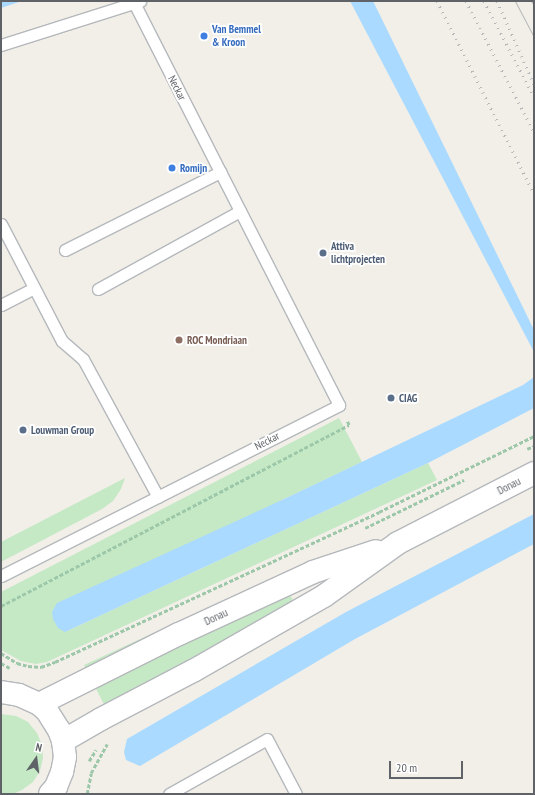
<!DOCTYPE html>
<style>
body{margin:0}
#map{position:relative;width:535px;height:795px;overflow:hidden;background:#f1efe8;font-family:"PT Sans Narrow",sans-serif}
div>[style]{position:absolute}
.green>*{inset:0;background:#c5e8c5}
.water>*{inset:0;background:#aadaff}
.path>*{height:2.5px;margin-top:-1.25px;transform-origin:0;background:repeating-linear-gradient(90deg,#9cc7a9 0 4px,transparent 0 6px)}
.roads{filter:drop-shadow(1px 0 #b5b8bc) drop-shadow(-1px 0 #b5b8bc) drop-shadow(0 1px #b5b8bc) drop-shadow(0 -1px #b5b8bc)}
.lane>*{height:11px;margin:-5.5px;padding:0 5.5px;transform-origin:5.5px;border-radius:5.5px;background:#fff}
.secondary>*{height:22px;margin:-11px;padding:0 11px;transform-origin:11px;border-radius:11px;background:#fff}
.tram>*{height:1px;margin:-0.5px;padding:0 0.5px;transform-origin:0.5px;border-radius:0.5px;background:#b6b7b8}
.rail>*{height:3px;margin-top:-1.5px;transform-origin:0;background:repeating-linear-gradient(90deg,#b6b7b8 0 1px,transparent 0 6px)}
.dots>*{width:11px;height:11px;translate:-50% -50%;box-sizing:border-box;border:2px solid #fff;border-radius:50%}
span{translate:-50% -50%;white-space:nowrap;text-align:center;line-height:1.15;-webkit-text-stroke:3.5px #fff;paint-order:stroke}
.shop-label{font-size:11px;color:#366cbe;font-weight:700}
.left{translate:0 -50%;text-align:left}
.street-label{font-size:11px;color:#5f6368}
.service-label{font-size:11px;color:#4e5e75;font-weight:700}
.education-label{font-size:11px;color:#785e54;font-weight:700}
.frame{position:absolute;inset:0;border:2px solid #5f6368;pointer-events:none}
.north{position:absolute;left:16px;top:739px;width:40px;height:40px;-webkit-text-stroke:3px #fff;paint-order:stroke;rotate:14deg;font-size:11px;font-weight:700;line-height:16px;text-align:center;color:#5f6368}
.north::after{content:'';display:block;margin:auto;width:14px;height:18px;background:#5f6368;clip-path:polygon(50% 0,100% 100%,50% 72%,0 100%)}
.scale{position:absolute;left:389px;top:761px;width:74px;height:18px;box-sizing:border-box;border:2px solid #5f6368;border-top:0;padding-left:5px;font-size:12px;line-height:14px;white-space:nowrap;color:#5f6368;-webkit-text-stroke:3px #fff;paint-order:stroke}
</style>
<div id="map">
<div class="green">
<div style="clip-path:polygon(339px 418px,362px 462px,282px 500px,65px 632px,428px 463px,437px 480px,47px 662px,36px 664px,21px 661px,1px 650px,1px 592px)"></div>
<div style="clip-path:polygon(125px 478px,121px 489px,113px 501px,102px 509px,1px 562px,1px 542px)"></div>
<div style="clip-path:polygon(255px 586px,257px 590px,88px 673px,84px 665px)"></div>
<div style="clip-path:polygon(289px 593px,294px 602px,106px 708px,94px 685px)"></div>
<div style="clip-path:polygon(1px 714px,16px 716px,28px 722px,37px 733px,42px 745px,43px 758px,40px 771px,33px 782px,22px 790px,13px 794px,1px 794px)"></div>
</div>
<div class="water">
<div style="clip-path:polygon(1px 1px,22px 1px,1px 8px)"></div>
<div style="clip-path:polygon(350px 1px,373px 1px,534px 330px,534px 352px)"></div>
<div style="clip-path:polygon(534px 377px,534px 408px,428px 463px,65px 632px,58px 628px,53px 619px,52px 612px,57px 603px,282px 500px,523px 385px)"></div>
<div style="clip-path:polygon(534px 514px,534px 544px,355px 639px,140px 766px,126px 760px,124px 752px,127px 739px,346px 612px)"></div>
</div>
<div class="path">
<div style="left:527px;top:449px;width:8px;rotate:-23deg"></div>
<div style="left:365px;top:528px;width:110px;rotate:-25.9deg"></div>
<div style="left:1px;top:606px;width:392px;rotate:-27.5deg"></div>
<div style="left:349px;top:425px;width:4px;rotate:-117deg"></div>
<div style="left:1px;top:653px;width:19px;rotate:32deg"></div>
<div style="left:17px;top:663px;width:11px;rotate:15deg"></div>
<div style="left:28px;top:666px;width:13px;rotate:4deg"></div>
<div style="left:41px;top:667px;width:15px;rotate:-20deg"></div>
<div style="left:55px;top:662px;width:357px;rotate:-24.8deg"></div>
<div style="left:379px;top:512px;width:173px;rotate:-26.1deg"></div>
<div style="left:1px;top:663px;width:10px;rotate:29deg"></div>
<div style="left:89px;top:761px;width:13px;rotate:-58deg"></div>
<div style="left:87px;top:794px;width:21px;rotate:-79deg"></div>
<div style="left:91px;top:773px;width:33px;rotate:-61deg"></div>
</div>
<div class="roads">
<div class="lane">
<div style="left:1px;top:45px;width:146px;rotate:-17.6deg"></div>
<div style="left:1px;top:224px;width:132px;rotate:62.5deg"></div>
<div style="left:62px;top:341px;width:28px;rotate:41deg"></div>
<div style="left:83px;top:359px;width:157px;rotate:61.5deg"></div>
<div style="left:65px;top:250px;width:174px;rotate:-26.7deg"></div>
<div style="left:98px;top:289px;width:162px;rotate:-28.8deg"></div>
<div style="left:1px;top:305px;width:37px;rotate:-27deg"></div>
<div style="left:1px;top:576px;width:379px;rotate:-26.8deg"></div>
<div style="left:339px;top:405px;width:451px;rotate:-117deg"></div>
<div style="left:169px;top:794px;width:112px;rotate:-29.3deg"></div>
<div style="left:267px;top:739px;width:62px;rotate:62.2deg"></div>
</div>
<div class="secondary">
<div style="left:1px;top:692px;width:18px;rotate:9deg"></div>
<div style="left:19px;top:695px;width:22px;rotate:24deg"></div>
<div style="left:39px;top:704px;width:11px;rotate:41deg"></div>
<div style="left:47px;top:711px;width:22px;rotate:58deg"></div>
<div style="left:59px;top:730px;width:12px;rotate:70deg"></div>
<div style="left:63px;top:741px;width:16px;rotate:83deg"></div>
<div style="left:65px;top:757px;width:15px;rotate:101deg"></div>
<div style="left:62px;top:772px;width:16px;rotate:112deg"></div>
<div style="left:56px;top:787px;width:9px;rotate:131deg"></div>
<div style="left:39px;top:704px;width:157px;rotate:-26.6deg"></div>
<div style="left:179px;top:634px;width:148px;rotate:-24.8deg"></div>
<div style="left:313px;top:572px;width:66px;rotate:-18.4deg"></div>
<div style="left:63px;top:741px;width:44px;rotate:-30.1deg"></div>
<div style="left:101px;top:719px;width:104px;rotate:-27.6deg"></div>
<div style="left:193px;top:671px;width:151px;rotate:-29.8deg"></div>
<div style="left:324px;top:596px;width:91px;rotate:-35.6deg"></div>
<div style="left:398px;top:543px;width:153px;rotate:-27.2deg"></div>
</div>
</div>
<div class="tram">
<div style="left:515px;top:1px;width:41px;rotate:62.2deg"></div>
<div style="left:531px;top:1px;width:5px;rotate:53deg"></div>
</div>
<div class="rail">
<div style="left:437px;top:1px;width:216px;rotate:63.3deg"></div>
<div style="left:466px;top:1px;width:148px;rotate:62.6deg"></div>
<div style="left:484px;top:1px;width:108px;rotate:62.5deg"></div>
<div style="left:497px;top:1px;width:91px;rotate:66deg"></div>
</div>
<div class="dots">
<div style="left:204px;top:36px;background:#3f7fe0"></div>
<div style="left:172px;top:168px;background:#3f7fe0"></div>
<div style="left:323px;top:253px;background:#5c6f8a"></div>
<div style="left:179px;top:340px;background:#8d6e63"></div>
<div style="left:391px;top:398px;background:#5c6f8a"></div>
<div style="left:23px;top:430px;background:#5c6f8a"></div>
</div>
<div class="shop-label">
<span class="left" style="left:212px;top:36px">Van Bemmel<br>&amp; Kroon</span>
<span class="left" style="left:180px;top:168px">Romijn</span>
</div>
<div class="street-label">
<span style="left:177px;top:88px;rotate:63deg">Neckar</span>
<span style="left:267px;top:441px;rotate:-27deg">Neckar</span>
<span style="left:509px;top:486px;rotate:-27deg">Donau</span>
<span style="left:216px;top:617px;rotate:-25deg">Donau</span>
</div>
<div class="service-label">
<span class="left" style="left:331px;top:253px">Attiva<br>lichtprojecten</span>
<span class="left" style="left:399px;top:398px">CIAG</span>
<span class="left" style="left:31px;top:430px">Louwman Group</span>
</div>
<div class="education-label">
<span class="left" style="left:187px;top:340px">ROC Mondriaan</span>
</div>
<div class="frame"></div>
<div class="north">N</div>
<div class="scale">20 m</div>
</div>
